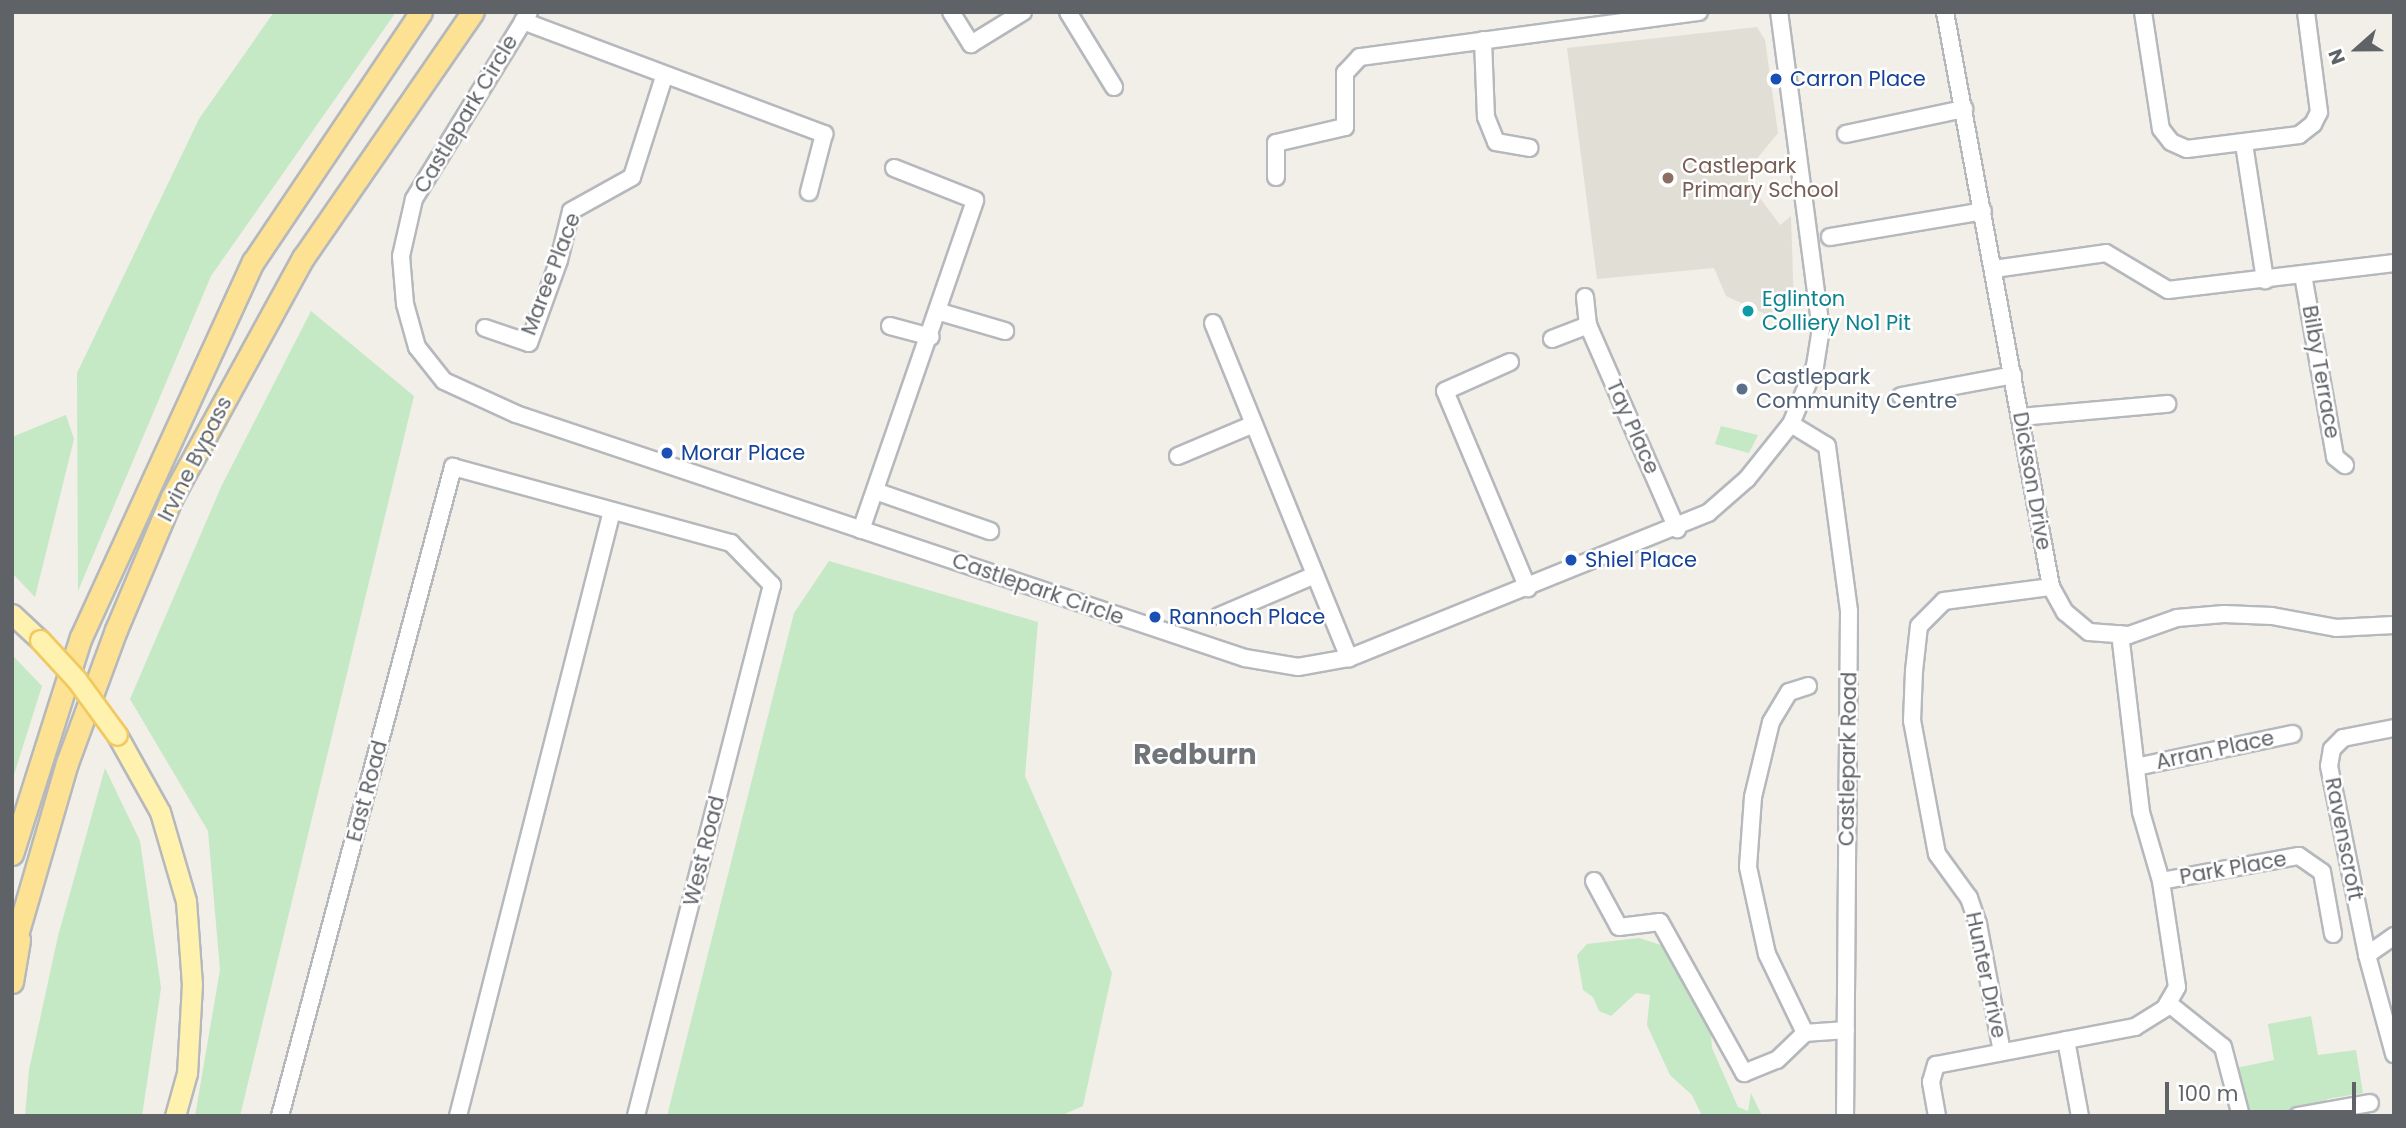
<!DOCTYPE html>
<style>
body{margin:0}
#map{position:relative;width:2406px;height:1128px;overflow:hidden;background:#f1efe8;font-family:Poppins,sans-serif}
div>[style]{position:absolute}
.education>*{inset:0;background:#e1ded6}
.green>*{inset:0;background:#c5e8c5}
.roads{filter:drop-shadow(2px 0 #b5b8bc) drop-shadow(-2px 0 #b5b8bc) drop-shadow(0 2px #b5b8bc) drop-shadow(0 -2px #b5b8bc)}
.minor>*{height:16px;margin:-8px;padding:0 8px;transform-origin:8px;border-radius:8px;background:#fff}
.major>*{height:19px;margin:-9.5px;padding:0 9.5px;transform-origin:9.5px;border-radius:9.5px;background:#fff2af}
.highway>*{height:21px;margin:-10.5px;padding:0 10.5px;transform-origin:10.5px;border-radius:10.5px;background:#fde293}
.bridges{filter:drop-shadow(2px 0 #f2c960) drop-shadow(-2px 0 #f2c960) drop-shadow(0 2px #f2c960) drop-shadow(0 -2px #f2c960)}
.major-bridge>*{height:19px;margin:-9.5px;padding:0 9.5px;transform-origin:9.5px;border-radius:9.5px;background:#fff2af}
.dots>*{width:19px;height:19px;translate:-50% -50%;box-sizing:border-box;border:4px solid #fff;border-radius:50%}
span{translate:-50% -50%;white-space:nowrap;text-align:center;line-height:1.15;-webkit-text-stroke:5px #fff;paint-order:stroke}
.transit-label{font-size:21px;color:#164399}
.left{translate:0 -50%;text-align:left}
.street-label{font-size:21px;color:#5f6368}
.education-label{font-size:21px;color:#785e54}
.culture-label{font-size:21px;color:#0d838f}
.service-label{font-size:21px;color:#4e5e75}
.district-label{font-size:28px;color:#70757a;font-weight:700}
.frame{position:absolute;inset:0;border:14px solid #5f6368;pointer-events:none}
.north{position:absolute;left:2322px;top:14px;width:70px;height:70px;-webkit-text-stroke:5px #fff;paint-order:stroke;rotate:249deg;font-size:19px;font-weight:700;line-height:28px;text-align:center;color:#5f6368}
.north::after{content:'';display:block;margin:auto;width:24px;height:32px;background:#5f6368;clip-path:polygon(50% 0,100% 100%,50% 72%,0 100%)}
.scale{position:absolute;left:2165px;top:1082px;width:191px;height:32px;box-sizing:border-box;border:4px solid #5f6368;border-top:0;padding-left:9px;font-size:21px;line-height:24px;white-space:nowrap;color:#5f6368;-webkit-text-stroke:5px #fff;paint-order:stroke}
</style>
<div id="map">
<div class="education">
<div style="clip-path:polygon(1757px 27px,1765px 40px,1778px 133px,1751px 166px,1754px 190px,1780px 225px,1791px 216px,1794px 306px,1765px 314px,1726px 296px,1714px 268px,1597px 279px,1567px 48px)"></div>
</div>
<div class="green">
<div style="clip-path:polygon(274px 12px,396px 12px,211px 276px,78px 591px,77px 373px,199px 119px)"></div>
<div style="clip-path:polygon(311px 311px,414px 396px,240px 1116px,195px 1116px,220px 970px,208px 831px,130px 699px,221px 487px)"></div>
<div style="clip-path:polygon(66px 415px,74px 439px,35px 597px,12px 573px,12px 437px)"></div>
<div style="clip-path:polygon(1721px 426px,1758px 435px,1749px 453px,1715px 444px)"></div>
<div style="clip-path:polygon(829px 561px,1038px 622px,1025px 776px,1112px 973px,1083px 1106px,1060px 1116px,667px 1116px,794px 613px)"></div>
<div style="clip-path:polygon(12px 655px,42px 686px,12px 781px)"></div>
<div style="clip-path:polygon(105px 768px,140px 841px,161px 988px,142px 1116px,25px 1116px,29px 1070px,58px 936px)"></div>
<div style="clip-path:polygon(1639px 938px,1664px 946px,1711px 1034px,1712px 1048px,1738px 1107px,1748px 1111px,1751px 1093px,1762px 1116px,1702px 1116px,1692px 1095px,1670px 1075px,1647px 1025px,1650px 995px,1636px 993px,1611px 1016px,1599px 1011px,1593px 997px,1583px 990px,1577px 955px,1587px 944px)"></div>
<div style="clip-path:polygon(2311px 1016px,2318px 1055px,2356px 1050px,2363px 1093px,2327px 1099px,2322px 1105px,2253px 1116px,2244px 1107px,2236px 1068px,2274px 1060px,2268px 1024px)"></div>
</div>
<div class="roads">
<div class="minor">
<div style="left:529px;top:12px;width:220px;rotate:121.6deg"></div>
<div style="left:414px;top:199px;width:58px;rotate:102.8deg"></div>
<div style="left:401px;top:256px;width:48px;rotate:85.2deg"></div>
<div style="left:405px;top:304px;width:45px;rotate:74.4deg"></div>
<div style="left:417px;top:347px;width:43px;rotate:51.5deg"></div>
<div style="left:444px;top:381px;width:79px;rotate:24.6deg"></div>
<div style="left:516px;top:414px;width:769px;rotate:18.51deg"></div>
<div style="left:1245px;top:658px;width:54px;rotate:9.6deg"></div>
<div style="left:1298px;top:667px;width:52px;rotate:-10deg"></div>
<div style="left:1349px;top:658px;width:387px;rotate:-22deg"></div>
<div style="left:1708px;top:513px;width:52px;rotate:-41.1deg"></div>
<div style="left:1747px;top:479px;width:70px;rotate:-51.3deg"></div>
<div style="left:1791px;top:424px;width:63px;rotate:-67.5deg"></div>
<div style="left:1815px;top:366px;width:36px;rotate:-81deg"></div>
<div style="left:1821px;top:330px;width:321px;rotate:-97.5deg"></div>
<div style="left:951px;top:12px;width:38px;rotate:58deg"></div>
<div style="left:971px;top:44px;width:61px;rotate:-31.6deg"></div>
<div style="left:1068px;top:12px;width:88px;rotate:58.5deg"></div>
<div style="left:1945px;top:12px;width:585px;rotate:79.55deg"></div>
<div style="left:2051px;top:587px;width:29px;rotate:61deg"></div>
<div style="left:2065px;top:612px;width:31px;rotate:40deg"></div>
<div style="left:2089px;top:632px;width:40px;rotate:4.3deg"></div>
<div style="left:2129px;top:635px;width:51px;rotate:-19.5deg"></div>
<div style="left:2177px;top:618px;width:47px;rotate:-4.9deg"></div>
<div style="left:2224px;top:614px;width:48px;rotate:2.4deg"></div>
<div style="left:2272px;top:616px;width:65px;rotate:10.6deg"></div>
<div style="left:2336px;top:628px;width:58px;rotate:-3deg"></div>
<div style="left:2143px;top:12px;width:118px;rotate:81.3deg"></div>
<div style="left:2161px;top:129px;width:16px;rotate:52deg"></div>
<div style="left:2171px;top:142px;width:17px;rotate:24deg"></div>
<div style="left:2187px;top:149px;width:113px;rotate:-7.1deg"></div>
<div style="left:2299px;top:135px;width:18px;rotate:-38deg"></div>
<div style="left:2313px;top:124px;width:13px;rotate:-63deg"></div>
<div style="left:2319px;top:112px;width:101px;rotate:-97.4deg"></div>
<div style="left:523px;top:21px;width:322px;rotate:20.6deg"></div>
<div style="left:824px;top:134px;width:60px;rotate:104.5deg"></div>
<div style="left:1483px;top:40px;width:77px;rotate:87.8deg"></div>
<div style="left:1486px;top:117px;width:27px;rotate:68deg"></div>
<div style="left:1496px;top:142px;width:34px;rotate:10deg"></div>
<div style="left:1846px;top:134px;width:121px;rotate:-12deg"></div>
<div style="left:2244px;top:144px;width:138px;rotate:81.2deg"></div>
<div style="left:1276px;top:177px;width:34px;rotate:-90deg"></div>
<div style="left:1276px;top:143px;width:71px;rotate:-13.1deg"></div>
<div style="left:1345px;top:127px;width:54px;rotate:-90deg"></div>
<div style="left:1345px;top:73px;width:22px;rotate:-47deg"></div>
<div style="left:1360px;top:57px;width:342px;rotate:-7.6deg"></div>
<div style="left:1830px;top:237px;width:155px;rotate:-9.6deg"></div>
<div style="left:1994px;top:269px;width:113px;rotate:-8.1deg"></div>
<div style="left:2106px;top:253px;width:72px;rotate:30.8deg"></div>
<div style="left:2168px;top:290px;width:228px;rotate:-6.8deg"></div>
<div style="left:2303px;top:275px;width:185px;rotate:80deg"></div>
<div style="left:2335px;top:457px;width:13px;rotate:39deg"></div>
<div style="left:1585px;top:297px;width:28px;rotate:84deg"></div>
<div style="left:1588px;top:325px;width:223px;rotate:66.4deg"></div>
<div style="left:940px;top:312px;width:68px;rotate:16.3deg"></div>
<div style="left:1213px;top:323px;width:362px;rotate:67.9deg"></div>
<div style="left:890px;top:326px;width:42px;rotate:15deg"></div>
<div style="left:485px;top:328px;width:46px;rotate:18.8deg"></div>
<div style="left:529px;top:343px;width:88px;rotate:-70.1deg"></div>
<div style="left:559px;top:260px;width:50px;rotate:-76.2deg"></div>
<div style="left:571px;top:211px;width:70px;rotate:-29.1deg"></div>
<div style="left:632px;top:177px;width:105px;rotate:-72.3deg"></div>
<div style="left:1552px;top:339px;width:39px;rotate:-21deg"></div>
<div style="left:1510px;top:362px;width:71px;rotate:156deg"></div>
<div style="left:1445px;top:391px;width:214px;rotate:67.2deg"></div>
<div style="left:1901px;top:396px;width:114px;rotate:-10.6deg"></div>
<div style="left:2020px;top:417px;width:148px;rotate:-5.1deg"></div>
<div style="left:1791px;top:424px;width:42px;rotate:31.4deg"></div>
<div style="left:1827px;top:446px;width:166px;rotate:82.4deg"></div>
<div style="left:1849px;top:611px;width:505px;rotate:90.45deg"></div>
<div style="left:1178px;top:456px;width:82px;rotate:-22.8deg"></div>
<div style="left:875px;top:491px;width:122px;rotate:19.2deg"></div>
<div style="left:861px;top:530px;width:349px;rotate:-70.9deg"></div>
<div style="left:975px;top:200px;width:87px;rotate:-158.4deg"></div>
<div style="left:1219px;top:616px;width:104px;rotate:-23.1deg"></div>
<div style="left:1808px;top:686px;width:20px;rotate:162deg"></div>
<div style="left:1789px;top:692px;width:35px;rotate:121deg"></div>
<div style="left:1771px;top:722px;width:77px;rotate:103.5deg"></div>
<div style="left:1753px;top:797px;width:70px;rotate:94.1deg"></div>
<div style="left:1748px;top:867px;width:89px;rotate:77.7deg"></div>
<div style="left:1767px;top:954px;width:88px;rotate:64.3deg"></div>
<div style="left:1805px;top:1033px;width:41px;rotate:-4.2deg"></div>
<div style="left:2394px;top:728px;width:52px;rotate:168.9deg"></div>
<div style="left:2343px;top:738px;width:16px;rotate:135deg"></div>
<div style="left:2332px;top:749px;width:17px;rotate:100deg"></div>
<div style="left:2329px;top:766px;width:193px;rotate:78.6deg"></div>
<div style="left:2367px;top:955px;width:103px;rotate:74.7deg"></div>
<div style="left:2136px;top:767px;width:160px;rotate:-11.9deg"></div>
<div style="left:1594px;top:881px;width:52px;rotate:61.5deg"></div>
<div style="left:1619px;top:927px;width:41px;rotate:-7deg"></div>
<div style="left:1660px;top:922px;width:173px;rotate:60.9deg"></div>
<div style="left:1744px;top:1073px;width:35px;rotate:-22deg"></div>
<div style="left:1777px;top:1060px;width:39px;rotate:-44deg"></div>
<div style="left:2161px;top:881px;width:140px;rotate:-10.3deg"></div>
<div style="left:2299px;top:856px;width:28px;rotate:35deg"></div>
<div style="left:2322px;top:872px;width:63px;rotate:79.9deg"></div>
<div style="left:2367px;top:955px;width:33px;rotate:-35deg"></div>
<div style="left:2168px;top:1003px;width:70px;rotate:38.7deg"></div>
<div style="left:2223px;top:1047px;width:71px;rotate:75.4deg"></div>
<div style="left:2066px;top:1040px;width:77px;rotate:79.6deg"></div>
<div style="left:2002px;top:1052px;width:130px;rotate:-100.6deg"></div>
<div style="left:1978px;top:924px;width:28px;rotate:-109deg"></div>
<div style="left:1969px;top:898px;width:54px;rotate:-126deg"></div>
<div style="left:1937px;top:854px;width:135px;rotate:-100.6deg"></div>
<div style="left:1912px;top:721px;width:50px;rotate:-87.7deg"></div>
<div style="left:1914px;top:671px;width:45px;rotate:-83.7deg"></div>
<div style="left:1919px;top:626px;width:35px;rotate:-45deg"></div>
<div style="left:1944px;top:601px;width:108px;rotate:-7.5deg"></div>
<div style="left:280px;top:1116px;width:672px;rotate:-75.07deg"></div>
<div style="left:453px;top:467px;width:288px;rotate:15.3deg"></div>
<div style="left:731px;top:543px;width:59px;rotate:45.7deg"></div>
<div style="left:772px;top:585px;width:548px;rotate:104.37deg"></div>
<div style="left:458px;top:1116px;width:624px;rotate:-75.72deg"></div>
<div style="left:1937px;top:1116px;width:35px;rotate:-100deg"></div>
<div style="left:1931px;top:1082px;width:18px;rotate:-74deg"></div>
<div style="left:1936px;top:1065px;width:203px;rotate:-10.8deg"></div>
<div style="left:2135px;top:1027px;width:36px;rotate:-32deg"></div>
<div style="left:2165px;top:1008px;width:24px;rotate:-60deg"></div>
<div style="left:2177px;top:987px;width:107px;rotate:-98.6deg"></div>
<div style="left:2161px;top:881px;width:72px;rotate:-106.2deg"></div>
<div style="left:2141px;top:812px;width:179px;rotate:-96.7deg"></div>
<div style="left:2298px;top:1116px;width:73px;rotate:-10.2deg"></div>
</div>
<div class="major">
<div style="left:12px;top:614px;width:38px;rotate:43deg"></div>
<div style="left:117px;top:735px;width:88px;rotate:60.8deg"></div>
<div style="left:160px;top:812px;width:93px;rotate:73.7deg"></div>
<div style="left:186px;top:901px;width:83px;rotate:85.9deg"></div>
<div style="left:192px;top:984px;width:89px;rotate:93.2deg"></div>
<div style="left:187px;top:1073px;width:45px;rotate:105.6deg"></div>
</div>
<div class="highway">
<div style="left:12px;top:854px;width:228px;rotate:-72.4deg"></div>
<div style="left:81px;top:637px;width:413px;rotate:-65.4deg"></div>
<div style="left:253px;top:262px;width:301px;rotate:-56.1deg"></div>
<div style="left:12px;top:952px;width:197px;rotate:-73.8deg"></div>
<div style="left:67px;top:763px;width:142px;rotate:-69.8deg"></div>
<div style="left:116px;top:630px;width:144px;rotate:-67.2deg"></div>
<div style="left:172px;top:497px;width:273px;rotate:-61.3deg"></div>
<div style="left:303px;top:258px;width:299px;rotate:-55.4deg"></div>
<div style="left:12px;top:982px;width:43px;rotate:-80.5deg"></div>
</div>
</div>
<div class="bridges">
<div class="major-bridge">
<div style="left:40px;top:640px;width:53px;rotate:47.3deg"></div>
<div style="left:76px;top:679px;width:69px;rotate:53.8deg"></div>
</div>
</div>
<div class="dots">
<div style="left:1776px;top:79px;background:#1a4fb4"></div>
<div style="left:1668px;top:178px;background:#8d6e63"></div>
<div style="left:1748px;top:311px;background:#0f9aa8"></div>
<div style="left:1742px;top:389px;background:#5c6f8a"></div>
<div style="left:667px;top:453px;background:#1a4fb4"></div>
<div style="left:1571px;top:560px;background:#1a4fb4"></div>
<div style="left:1155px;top:617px;background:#1a4fb4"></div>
</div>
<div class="transit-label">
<span class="left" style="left:1790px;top:79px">Carron Place</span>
<span class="left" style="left:681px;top:453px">Morar Place</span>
<span class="left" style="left:1585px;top:560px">Shiel Place</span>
<span class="left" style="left:1169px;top:617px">Rannoch Place</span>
</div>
<div class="street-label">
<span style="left:466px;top:114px;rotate:-59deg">Castlepark Circle</span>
<span style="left:551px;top:274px;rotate:-69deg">Maree Place</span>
<span style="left:2321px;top:372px;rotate:80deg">Bilby Terrace</span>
<span style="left:1633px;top:427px;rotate:66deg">Tay Place</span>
<span style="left:195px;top:459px;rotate:-63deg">Irvine Bypass</span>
<span style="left:2032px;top:481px;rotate:80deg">Dickson Drive</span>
<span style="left:1038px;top:589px;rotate:19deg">Castlepark Circle</span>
<span style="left:2215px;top:750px;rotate:-12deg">Arran Place</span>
<span style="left:1848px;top:759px;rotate:-89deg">Castlepark Road</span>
<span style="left:367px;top:791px;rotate:-75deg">East Road</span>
<span style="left:2344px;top:839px;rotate:79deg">Ravenscroft</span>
<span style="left:704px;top:851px;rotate:-76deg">West Road</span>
<span style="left:2233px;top:868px;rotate:-10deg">Park Place</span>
<span style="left:1986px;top:975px;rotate:78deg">Hunter Drive</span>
</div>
<div class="education-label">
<span class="left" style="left:1682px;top:178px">Castlepark<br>Primary School</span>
</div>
<div class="culture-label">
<span class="left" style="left:1762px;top:311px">Eglinton<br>Colliery No1 Pit</span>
</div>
<div class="service-label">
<span class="left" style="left:1756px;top:389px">Castlepark<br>Community Centre</span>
</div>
<div class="district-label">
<span style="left:1195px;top:755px">Redburn</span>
</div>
<div class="frame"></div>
<div class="north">N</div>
<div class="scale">100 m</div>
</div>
